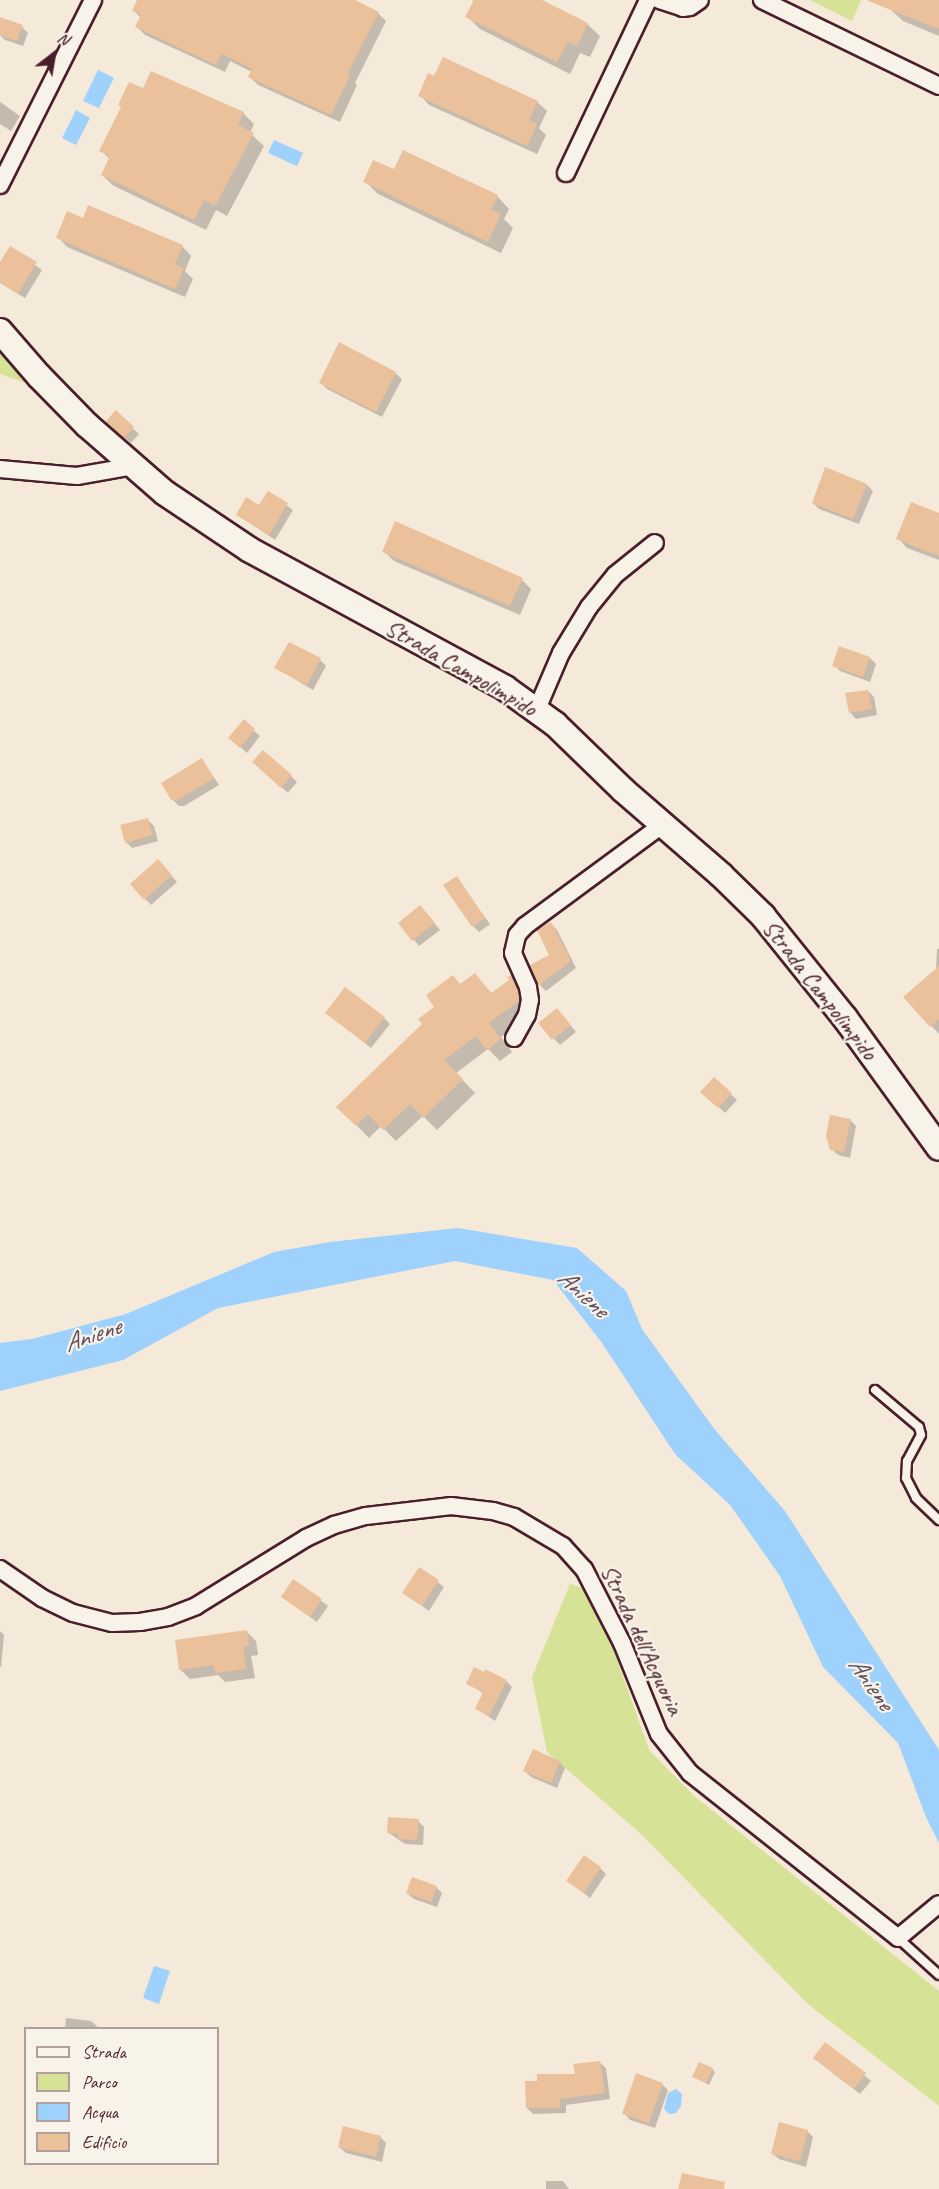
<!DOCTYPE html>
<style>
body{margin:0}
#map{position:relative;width:939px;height:2189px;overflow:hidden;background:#f5e9d9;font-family:Caveat,sans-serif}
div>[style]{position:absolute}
.green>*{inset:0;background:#d6e295}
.water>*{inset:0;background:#9ed1fb}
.shadow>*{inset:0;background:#0003}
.building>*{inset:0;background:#ebc19b}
.roads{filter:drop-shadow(2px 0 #4a1f2b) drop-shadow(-2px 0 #4a1f2b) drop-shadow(0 2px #4a1f2b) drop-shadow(0 -2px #4a1f2b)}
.lane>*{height:8px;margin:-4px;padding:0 4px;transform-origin:4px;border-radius:4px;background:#f7f3e8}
.street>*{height:16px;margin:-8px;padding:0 8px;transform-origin:8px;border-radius:8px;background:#f7f3e8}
.secondary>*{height:24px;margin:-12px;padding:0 12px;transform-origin:12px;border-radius:12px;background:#f7f3e8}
span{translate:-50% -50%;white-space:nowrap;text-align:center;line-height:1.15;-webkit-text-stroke:4.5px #f7f3e8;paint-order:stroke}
.street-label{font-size:24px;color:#4a1f2b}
.water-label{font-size:26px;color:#5f4c5f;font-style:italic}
.legend{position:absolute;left:24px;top:2027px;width:195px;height:138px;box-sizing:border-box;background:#f7f3e8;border:2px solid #b29e9c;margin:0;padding:8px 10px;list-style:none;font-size:18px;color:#4a1f2b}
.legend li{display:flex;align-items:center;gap:12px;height:30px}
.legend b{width:30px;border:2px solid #b29e9c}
.north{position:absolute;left:24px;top:24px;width:60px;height:60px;-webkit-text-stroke:4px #f7f3e8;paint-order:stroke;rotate:31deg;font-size:16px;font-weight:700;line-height:24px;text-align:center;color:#4a1f2b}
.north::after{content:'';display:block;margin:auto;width:21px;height:27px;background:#4a1f2b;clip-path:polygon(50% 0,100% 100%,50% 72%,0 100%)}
</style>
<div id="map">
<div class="green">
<div style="clip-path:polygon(810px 0,861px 0,852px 21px)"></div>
<div style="clip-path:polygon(0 342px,37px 387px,0 374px)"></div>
<div style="clip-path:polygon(570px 1584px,593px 1591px,649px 1750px,694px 1796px,939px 1991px,939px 2106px,809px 2005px,642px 1835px,547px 1752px,532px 1677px)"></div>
</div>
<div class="water">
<div style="clip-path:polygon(98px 70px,114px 78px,99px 108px,83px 101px)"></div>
<div style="clip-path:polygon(76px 110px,90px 118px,76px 145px,62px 138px)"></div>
<div style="clip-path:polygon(274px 140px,303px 153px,297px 166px,268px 153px)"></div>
<div style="clip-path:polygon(458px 1228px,577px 1248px,626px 1291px,642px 1329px,715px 1430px,785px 1511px,939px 1750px,939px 1843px,926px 1817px,898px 1743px,823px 1667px,780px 1576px,730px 1505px,675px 1454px,602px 1343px,553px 1280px,455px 1261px,218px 1308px,123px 1360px,0 1391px,0 1343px,32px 1339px,126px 1314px,274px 1252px,330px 1242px)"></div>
<div style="clip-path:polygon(154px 1966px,170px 1971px,159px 2004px,143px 1998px)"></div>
<div style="clip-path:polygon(676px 2089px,682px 2094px,681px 2106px,676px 2113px,669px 2114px,664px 2109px,668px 2093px)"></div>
</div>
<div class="shadow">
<div style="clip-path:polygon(139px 0,350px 0,378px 13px,386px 21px,355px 83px,357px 85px,340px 122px,258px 85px,250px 77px,252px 72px,230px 61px,225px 72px,145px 35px,137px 27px,141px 18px,134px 11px)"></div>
<div style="clip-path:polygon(472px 0,539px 0,587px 24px,600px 36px,590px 57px,580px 53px,570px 74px,480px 29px,467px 16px,474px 2px)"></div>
<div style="clip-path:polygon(894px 0,939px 0,939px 36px,903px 21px,890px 9px)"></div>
<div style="clip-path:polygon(22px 27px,28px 33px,23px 46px,5px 40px,0 35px,0 30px)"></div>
<div style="clip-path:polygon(143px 90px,243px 113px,254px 124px,250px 133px,264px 146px,227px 216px,216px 210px,206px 230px,114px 186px,102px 175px,110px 159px,101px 151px)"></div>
<div style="clip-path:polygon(420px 95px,537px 102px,547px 111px,539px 128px,546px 135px,537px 154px,429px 105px)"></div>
<div style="clip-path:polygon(0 102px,20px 116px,11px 131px,0 124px)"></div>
<div style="clip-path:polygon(395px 171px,497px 196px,509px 209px,504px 219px,513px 228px,501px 253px,378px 194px,365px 181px)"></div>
<div style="clip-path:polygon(84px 220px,182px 246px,191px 256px,185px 271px,193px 279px,185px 297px,67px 247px,58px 237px)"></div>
<div style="clip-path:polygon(11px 248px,42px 270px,25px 298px,0 283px,0 265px)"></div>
<div style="clip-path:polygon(395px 373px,402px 379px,382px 417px,327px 389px,321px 383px)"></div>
<div style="clip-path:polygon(116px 413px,139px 434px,131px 443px,113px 428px)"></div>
<div style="clip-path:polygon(867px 485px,873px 491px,859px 524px,819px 509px,813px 503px)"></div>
<div style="clip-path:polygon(269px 493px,293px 510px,275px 540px,238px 515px,260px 507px)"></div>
<div style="clip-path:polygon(939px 515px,939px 560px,907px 548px,898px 538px)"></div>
<div style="clip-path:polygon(384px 551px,522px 580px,531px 589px,520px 615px,394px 561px)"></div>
<div style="clip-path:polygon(840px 648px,870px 658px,876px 664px,870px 682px,840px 671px,834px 665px)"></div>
<div style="clip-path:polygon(320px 660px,326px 666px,313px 690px,276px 668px)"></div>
<div style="clip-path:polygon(868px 691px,874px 697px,877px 715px,856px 719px,850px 712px)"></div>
<div style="clip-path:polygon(244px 722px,260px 736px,247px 753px,237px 744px)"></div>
<div style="clip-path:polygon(202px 760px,219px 785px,184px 806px,179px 806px,173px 800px)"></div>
<div style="clip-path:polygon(260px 768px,291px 776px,297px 782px,288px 793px)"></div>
<div style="clip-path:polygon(147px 819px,154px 826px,158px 841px,132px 848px,126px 842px)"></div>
<div style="clip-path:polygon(158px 861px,177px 882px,151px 905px,132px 885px)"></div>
<div style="clip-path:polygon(456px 878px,490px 924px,479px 932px,473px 926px)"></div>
<div style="clip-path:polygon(426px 913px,440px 930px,419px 946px,400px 923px)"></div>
<div style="clip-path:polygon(551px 924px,557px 930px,576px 968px,546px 991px,540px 985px,532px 966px,551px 956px)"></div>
<div style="clip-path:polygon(937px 949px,939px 949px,939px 1034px,905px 997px,936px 970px)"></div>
<div style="clip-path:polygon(474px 975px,492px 994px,511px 980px,511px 976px,523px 989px,531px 1014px,501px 1037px,512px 1052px,500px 1061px,488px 1049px,456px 1073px,475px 1093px,437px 1130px,423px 1116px,396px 1141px,381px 1126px,369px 1138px,339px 1107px)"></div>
<div style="clip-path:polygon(327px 1013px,384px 1018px,390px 1024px,371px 1048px)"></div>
<div style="clip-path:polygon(563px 1016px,576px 1032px,560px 1045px,540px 1024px)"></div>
<div style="clip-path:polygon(714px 1079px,737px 1100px,725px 1113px,703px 1092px)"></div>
<div style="clip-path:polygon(850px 1120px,856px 1126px,850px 1158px,838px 1155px,832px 1149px)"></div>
<div style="clip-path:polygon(420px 1569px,444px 1587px,429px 1611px,404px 1593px)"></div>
<div style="clip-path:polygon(294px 1581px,328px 1606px,317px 1622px,289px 1602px)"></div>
<div style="clip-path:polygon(0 1631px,4px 1635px,1px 1667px,0 1667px)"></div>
<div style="clip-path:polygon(246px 1631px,256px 1641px,258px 1655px,251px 1656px,255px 1678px,225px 1682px,218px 1675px,190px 1679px,180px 1669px)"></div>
<div style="clip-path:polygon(506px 1681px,512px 1687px,495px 1721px,476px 1708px,484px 1694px,468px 1683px)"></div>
<div style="clip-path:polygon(559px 1762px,565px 1768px,557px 1788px,531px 1777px,525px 1771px)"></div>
<div style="clip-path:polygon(418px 1821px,424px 1827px,423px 1845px,405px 1844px,389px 1833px)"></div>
<div style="clip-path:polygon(600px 1868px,606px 1874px,590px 1898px,568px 1881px)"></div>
<div style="clip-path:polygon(436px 1887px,442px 1893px,437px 1907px,414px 1899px,407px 1893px)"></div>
<div style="clip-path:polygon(66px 2018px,91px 2021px,99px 2028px,47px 2028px,65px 2028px)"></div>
<div style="clip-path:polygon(826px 2044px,871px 2081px,860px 2094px,821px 2064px)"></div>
<div style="clip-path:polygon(599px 2062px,606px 2068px,610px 2099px,566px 2105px,566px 2113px,533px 2114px,527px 2108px,538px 2082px,576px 2075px)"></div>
<div style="clip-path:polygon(712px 2069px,715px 2072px,709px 2085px,694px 2077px)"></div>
<div style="clip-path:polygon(662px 2084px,668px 2090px,655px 2128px,630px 2120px,624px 2113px)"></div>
<div style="clip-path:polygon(807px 2131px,813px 2137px,806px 2167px,779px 2159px,772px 2153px)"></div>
<div style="clip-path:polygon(380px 2137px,386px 2143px,382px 2162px,346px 2153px,339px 2147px)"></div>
<div style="clip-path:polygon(546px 2181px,563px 2181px,569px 2189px,546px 2189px)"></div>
</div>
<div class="building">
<div style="clip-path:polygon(137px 0,355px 0,379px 12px,347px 75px,350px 76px,331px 115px,248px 77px,252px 69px,222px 54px,216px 65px,135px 27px,141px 15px,132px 11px)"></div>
<div style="clip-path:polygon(474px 0,542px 0,588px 23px,577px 46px,568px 41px,557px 62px,465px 17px)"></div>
<div style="clip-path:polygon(868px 0,939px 0,939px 29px,868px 1px)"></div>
<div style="clip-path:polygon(0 17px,23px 25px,17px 41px,0 35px)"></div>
<div style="clip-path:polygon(443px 57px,538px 101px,529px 120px,537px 124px,527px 146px,418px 96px,428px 73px,434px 76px)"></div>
<div style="clip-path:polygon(151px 71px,244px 112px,238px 125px,254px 133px,215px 206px,204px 200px,194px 220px,101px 175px,110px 156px,99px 151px,121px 107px,118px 105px,129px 82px,143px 88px)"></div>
<div style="clip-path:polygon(403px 150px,498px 195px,491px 209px,501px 214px,488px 242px,363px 182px,373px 160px,394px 169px)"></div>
<div style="clip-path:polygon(88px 205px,183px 245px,175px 264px,184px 268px,175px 289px,56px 238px,67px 211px,83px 218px)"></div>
<div style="clip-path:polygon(10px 246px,37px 262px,18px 294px,0 282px,0 262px)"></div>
<div style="clip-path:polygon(339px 342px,396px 372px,376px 412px,319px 383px)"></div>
<div style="clip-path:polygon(116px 410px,134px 427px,124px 438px,105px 422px)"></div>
<div style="clip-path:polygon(825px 467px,867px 484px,853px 519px,812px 503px)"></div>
<div style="clip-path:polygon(268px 491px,288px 503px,269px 535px,236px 515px,246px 497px,259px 505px)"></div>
<div style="clip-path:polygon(911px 502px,939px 513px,939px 556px,896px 539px)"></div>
<div style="clip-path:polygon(395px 521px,523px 578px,510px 606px,382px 552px)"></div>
<div style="clip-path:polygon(289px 642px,321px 658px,307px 685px,274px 668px)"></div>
<div style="clip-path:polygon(839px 646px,870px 657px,863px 677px,832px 666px)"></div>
<div style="clip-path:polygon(868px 690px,872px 709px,849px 713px,845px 693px)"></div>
<div style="clip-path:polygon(244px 719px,255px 729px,240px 748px,228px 738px)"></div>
<div style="clip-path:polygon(263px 750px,292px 775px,281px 788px,252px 762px)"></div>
<div style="clip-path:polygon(202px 758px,214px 778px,178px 800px,171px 800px,161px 783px)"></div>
<div style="clip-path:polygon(148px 818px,153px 835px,125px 843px,120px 825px)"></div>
<div style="clip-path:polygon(158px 859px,172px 875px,144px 900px,130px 884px)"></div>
<div style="clip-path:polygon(457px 876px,485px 918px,472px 927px,443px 885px)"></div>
<div style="clip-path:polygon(420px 905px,435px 923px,412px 941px,398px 923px)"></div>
<div style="clip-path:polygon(551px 922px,571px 961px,538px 986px,530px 965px,549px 955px,537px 930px)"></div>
<div style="clip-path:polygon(939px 966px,939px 1019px,930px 1027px,903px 997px)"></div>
<div style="clip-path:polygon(475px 973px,491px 993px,509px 980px,507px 977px,511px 975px,518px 990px,519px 1001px,489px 1023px,501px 1039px,487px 1050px,476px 1036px,444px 1060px,463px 1079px,423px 1118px,410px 1104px,383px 1130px,368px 1114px,356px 1126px,336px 1107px,422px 1024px,418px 1019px,434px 1007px,426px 995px,453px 975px,460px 984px)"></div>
<div style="clip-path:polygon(345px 987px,385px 1017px,365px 1043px,325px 1013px)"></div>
<div style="clip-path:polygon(557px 1008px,571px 1025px,552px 1040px,538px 1023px)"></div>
<div style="clip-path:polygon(714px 1077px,732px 1093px,718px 1108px,700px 1092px)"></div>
<div style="clip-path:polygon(830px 1115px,851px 1119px,844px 1152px,830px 1150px,826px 1136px)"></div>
<div style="clip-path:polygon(419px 1567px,439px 1580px,422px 1606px,402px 1593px)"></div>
<div style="clip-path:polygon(293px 1579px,322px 1599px,310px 1617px,281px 1597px)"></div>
<div style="clip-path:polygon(247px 1630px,249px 1646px,243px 1647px,246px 1669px,215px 1673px,213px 1665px,179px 1670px,175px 1640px)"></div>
<div style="clip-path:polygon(474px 1667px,484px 1672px,485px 1669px,507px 1680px,489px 1716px,475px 1709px,483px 1692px,466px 1684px)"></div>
<div style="clip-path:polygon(533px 1749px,560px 1761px,551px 1783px,523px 1771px)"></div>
<div style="clip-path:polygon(388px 1817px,419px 1819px,417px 1840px,398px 1839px,398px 1834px,387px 1833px)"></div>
<div style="clip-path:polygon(584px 1855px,601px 1867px,584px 1893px,566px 1881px)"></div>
<div style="clip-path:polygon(412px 1877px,437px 1886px,431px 1902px,406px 1893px)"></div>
<div style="clip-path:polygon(825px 2042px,866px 2073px,854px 2089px,813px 2058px)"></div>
<div style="clip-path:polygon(600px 2061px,605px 2093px,560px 2099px,560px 2108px,526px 2108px,525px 2081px,537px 2081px,537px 2074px,575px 2074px,573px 2064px)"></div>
<div style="clip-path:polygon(699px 2062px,713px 2068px,706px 2083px,692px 2077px)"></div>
<div style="clip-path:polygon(636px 2073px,663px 2083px,649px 2123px,622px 2114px)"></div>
<div style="clip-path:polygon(779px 2122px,808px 2130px,800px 2161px,771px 2154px)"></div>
<div style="clip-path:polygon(343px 2126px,381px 2136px,376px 2157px,338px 2147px)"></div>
<div style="clip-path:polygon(682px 2173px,725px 2182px,724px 2189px,678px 2189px)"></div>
</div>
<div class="roads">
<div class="lane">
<div style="left:875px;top:1390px;width:57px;rotate:40.1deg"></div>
<div style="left:919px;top:1427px;width:8px;rotate:76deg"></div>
<div style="left:921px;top:1435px;width:30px;rotate:118deg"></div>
<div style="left:907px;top:1461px;width:17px;rotate:93deg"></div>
<div style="left:906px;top:1478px;width:22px;rotate:63deg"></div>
<div style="left:916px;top:1498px;width:32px;rotate:44deg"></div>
<div style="left:898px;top:1938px;width:55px;rotate:42.1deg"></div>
</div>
<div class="street">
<div style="left:659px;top:0;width:25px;rotate:18deg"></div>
<div style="left:683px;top:8px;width:7px;rotate:-8deg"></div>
<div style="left:690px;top:7px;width:12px;rotate:-35deg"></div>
<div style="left:762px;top:0;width:197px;rotate:25.9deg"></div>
<div style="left:566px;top:173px;width:191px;rotate:-64.6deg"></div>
<div style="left:0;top:185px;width:207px;rotate:-63.3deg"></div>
<div style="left:0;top:469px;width:77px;rotate:5.2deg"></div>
<div style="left:77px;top:476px;width:57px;rotate:-10.1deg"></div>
<div style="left:537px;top:709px;width:61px;rotate:-66.8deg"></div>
<div style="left:561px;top:653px;width:54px;rotate:-58.7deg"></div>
<div style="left:589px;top:607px;width:41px;rotate:-50.9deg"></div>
<div style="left:615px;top:575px;width:51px;rotate:-38.7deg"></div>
<div style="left:514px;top:1038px;width:26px;rotate:-61deg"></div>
<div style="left:527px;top:1015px;width:15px;rotate:-79deg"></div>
<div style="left:530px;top:1000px;width:13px;rotate:-99deg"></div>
<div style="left:528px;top:987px;width:37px;rotate:-114deg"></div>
<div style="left:513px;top:953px;width:18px;rotate:-77deg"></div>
<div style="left:517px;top:935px;width:12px;rotate:-48deg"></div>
<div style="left:525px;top:926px;width:170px;rotate:-36.4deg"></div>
<div style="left:0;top:1569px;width:51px;rotate:34.6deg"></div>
<div style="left:42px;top:1598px;width:34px;rotate:26deg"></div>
<div style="left:73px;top:1613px;width:40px;rotate:14.4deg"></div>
<div style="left:112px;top:1623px;width:28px;rotate:-2deg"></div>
<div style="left:140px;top:1622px;width:28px;rotate:-10deg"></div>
<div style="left:168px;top:1617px;width:30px;rotate:-21deg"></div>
<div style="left:196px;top:1606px;width:129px;rotate:-31.7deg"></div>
<div style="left:306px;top:1538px;width:31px;rotate:-25deg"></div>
<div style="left:334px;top:1525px;width:33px;rotate:-16deg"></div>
<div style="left:366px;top:1516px;width:86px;rotate:-6.7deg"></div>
<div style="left:451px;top:1506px;width:42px;rotate:6.8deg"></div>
<div style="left:493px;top:1511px;width:22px;rotate:16deg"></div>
<div style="left:514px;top:1517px;width:57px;rotate:30.6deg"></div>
<div style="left:563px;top:1546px;width:31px;rotate:48deg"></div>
<div style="left:584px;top:1569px;width:83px;rotate:62.8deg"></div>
<div style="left:622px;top:1643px;width:98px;rotate:67.9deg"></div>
<div style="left:659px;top:1734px;width:50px;rotate:51.5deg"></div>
<div style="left:690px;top:1773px;width:265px;rotate:38.4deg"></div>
<div style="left:898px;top:1938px;width:53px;rotate:-39.7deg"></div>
</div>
<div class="secondary">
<div style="left:0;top:331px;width:60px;rotate:49.1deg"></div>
<div style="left:39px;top:376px;width:69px;rotate:45.6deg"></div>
<div style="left:87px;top:425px;width:103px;rotate:41.1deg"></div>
<div style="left:165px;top:493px;width:102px;rotate:33.8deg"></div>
<div style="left:250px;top:550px;width:290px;rotate:28.4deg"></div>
<div style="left:505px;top:688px;width:62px;rotate:35.8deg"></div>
<div style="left:555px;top:724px;width:95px;rotate:44.1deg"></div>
<div style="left:623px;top:790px;width:130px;rotate:40.9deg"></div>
<div style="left:721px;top:875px;width:59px;rotate:44.3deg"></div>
<div style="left:763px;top:916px;width:131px;rotate:51.2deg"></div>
<div style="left:845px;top:1018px;width:160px;rotate:54.1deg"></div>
</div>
</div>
<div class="street-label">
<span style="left:461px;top:668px;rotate:30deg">Strada Campolimpido</span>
<span style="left:820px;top:990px;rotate:52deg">Strada Campolimpido</span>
<span style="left:642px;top:1640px;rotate:65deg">Strada dell'Acquoria</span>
</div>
<div class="water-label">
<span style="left:583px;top:1293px;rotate:42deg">Aniene</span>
<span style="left:92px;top:1335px;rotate:-19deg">Aniene</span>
<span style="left:871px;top:1683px;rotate:55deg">Aniene</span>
</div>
<ul class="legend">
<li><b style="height:8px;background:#f7f3e8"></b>Strada</li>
<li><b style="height:16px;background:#d6e295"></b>Parco</li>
<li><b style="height:16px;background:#9ed1fb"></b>Acqua</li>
<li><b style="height:16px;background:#ebc19b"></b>Edificio</li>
</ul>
<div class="north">N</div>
</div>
